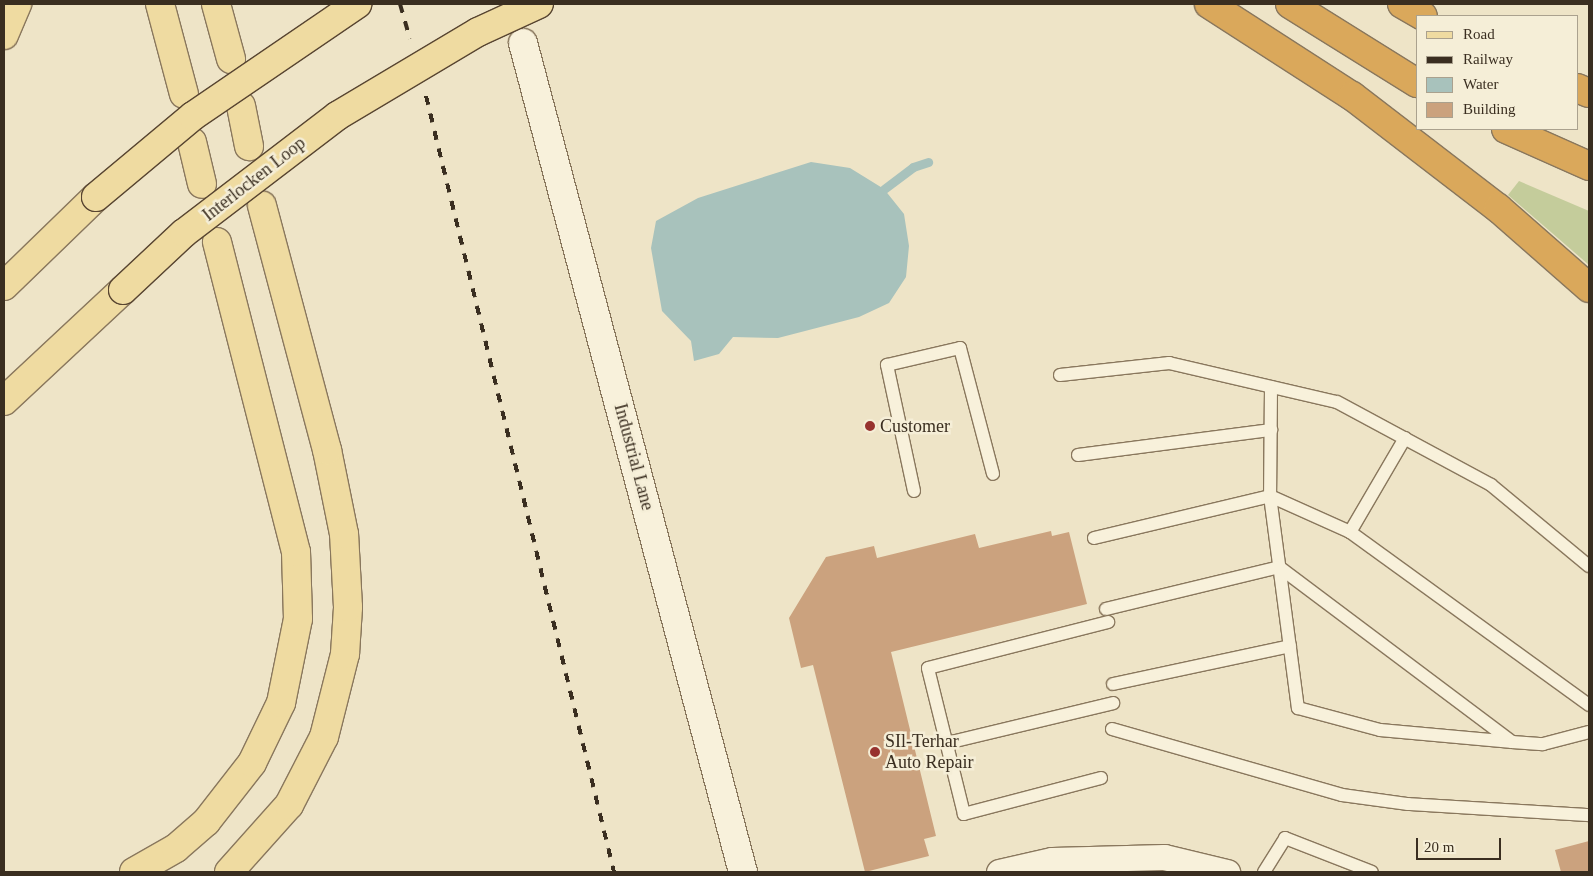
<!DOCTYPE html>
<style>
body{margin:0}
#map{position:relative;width:1593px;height:876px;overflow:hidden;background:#eee4c7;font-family:"Times New Roman",serif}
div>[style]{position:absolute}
.green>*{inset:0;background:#c4cc9b}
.water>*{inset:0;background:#a8c2bc}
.stream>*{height:9px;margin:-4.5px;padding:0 4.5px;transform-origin:4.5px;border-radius:4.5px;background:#a8c2bc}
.building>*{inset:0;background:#cba27e}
.roads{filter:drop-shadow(1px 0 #89775d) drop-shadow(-1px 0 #89775d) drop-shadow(0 1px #89775d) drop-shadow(0 -1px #89775d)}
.lane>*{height:12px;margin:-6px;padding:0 6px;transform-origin:6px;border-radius:6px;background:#f8f1db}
.street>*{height:25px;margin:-12.5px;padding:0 12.5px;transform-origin:12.5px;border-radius:12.5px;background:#f8f1db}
.secondary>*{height:28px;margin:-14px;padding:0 14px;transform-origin:14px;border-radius:14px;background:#f8f1db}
.primary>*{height:28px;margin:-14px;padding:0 14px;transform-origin:14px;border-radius:14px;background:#efdba1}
.highway>*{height:28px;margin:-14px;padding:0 14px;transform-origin:14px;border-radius:14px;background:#daa85b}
.rail>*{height:4px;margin-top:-2px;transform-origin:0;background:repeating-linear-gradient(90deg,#3a2e20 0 9px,transparent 0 18px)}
.bridges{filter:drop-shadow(1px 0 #584531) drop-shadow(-1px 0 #584531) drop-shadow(0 1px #584531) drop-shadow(0 -1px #584531)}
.primary-bridge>*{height:28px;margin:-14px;padding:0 14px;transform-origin:14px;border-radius:14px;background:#efdba1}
.dots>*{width:14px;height:14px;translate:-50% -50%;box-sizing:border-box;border:2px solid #f5eed7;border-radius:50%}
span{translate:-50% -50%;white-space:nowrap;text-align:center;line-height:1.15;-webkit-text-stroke:5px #f5eed7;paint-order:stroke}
.street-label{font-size:18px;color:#3a2e20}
.poi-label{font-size:18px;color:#3a2e20}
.left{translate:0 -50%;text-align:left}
.frame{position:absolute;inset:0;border:5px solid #3a2e20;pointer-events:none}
.legend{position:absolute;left:1416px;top:15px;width:162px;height:115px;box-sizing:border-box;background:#f5eed7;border:1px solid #aaa18e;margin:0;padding:6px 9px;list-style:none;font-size:15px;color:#3a2e20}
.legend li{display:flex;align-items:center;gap:10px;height:25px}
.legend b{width:25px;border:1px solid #aaa18e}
.scale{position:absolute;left:1416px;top:838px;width:85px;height:22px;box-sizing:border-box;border:2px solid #3a2e20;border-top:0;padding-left:6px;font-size:15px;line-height:18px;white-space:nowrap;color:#3a2e20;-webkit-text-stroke:4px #f5eed7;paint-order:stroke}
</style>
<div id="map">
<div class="green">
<div style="clip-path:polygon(1519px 181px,1589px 211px,1589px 265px,1508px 195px)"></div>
</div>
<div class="water">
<div style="clip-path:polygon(811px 162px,850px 168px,884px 189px,904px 214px,909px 246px,906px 277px,889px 303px,859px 317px,778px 338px,733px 337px,719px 354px,694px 361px,691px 341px,662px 311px,651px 248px,656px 221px,698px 198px)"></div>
</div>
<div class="stream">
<div style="left:884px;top:189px;width:36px;rotate:-37deg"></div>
<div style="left:913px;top:167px;width:16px;rotate:-18deg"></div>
</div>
<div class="building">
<div style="clip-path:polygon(1051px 531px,1052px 536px,1069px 532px,1087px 604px,891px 652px,936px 836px,924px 839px,929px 856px,865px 872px,813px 665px,801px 668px,789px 618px,826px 557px,874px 546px,877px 558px,975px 534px,979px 548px)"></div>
<div style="clip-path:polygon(1589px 841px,1589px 872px,1561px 872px,1555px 850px)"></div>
</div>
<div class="roads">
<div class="lane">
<div style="left:1060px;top:375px;width:110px;rotate:-6.3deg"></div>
<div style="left:1169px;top:363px;width:172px;rotate:13.1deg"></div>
<div style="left:1337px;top:402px;width:175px;rotate:28.3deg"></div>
<div style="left:1491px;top:485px;width:127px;rotate:39.6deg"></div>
<div style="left:1271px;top:387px;width:109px;rotate:90.5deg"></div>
<div style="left:1270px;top:496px;width:88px;rotate:24.2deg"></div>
<div style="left:1405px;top:438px;width:109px;rotate:120.3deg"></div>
<div style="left:1350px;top:532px;width:295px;rotate:35.9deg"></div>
<div style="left:1078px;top:455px;width:195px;rotate:-7.4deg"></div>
<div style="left:914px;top:491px;width:129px;rotate:-102.1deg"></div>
<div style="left:887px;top:365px;width:75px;rotate:-13.1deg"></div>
<div style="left:960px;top:348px;width:130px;rotate:75.3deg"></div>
<div style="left:1094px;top:538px;width:181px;rotate:-13.4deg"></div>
<div style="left:1270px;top:496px;width:214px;rotate:82.5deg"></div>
<div style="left:1298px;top:708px;width:85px;rotate:15deg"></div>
<div style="left:1380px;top:730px;width:133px;rotate:5.2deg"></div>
<div style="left:1512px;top:742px;width:31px;rotate:4deg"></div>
<div style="left:1543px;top:744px;width:48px;rotate:-14.6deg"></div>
<div style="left:1106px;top:609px;width:178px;rotate:-13.6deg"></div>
<div style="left:1279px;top:567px;width:291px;rotate:36.9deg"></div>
<div style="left:1113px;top:684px;width:181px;rotate:-12.1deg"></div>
<div style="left:1112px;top:729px;width:239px;rotate:16deg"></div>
<div style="left:1342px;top:795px;width:67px;rotate:7.8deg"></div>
<div style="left:1408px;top:804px;width:181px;rotate:3.5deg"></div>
<div style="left:947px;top:743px;width:171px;rotate:-13.5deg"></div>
<div style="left:1101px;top:778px;width:142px;rotate:165.3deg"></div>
<div style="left:964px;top:814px;width:150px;rotate:-103.9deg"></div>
<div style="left:928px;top:668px;width:186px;rotate:-14.3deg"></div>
<div style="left:1264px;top:872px;width:40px;rotate:-58deg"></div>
<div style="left:1285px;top:838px;width:93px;rotate:21.3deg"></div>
</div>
<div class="street">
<div style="left:999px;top:872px;width:54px;rotate:-12.8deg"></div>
<div style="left:1052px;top:860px;width:112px;rotate:-1.5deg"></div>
<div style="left:1164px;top:857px;width:65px;rotate:13.4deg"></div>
</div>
<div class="secondary">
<div style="left:523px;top:43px;width:858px;rotate:75.14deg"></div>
</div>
<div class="primary">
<div style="left:160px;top:4px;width:93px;rotate:75.1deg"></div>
<div style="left:216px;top:4px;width:57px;rotate:74.7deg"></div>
<div style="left:4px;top:35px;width:34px;rotate:-67deg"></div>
<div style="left:241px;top:106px;width:41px;rotate:78.7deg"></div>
<div style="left:192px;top:142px;width:43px;rotate:76.6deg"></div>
<div style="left:4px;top:286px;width:128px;rotate:-44.1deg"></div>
<div style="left:4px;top:401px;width:163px;rotate:-43deg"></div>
<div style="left:134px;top:872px;width:48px;rotate:-29.7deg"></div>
<div style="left:176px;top:848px;width:40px;rotate:-41deg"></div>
<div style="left:206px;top:822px;width:75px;rotate:-52.1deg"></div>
<div style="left:252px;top:763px;width:67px;rotate:-64.2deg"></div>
<div style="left:281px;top:703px;width:86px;rotate:-78.6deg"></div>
<div style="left:298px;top:619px;width:67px;rotate:-91.7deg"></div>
<div style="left:296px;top:552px;width:320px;rotate:-104.3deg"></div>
<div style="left:229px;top:872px;width:90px;rotate:-48.2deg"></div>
<div style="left:289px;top:805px;width:76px;rotate:-62.8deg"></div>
<div style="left:324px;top:737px;width:86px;rotate:-75.8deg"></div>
<div style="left:345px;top:654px;width:47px;rotate:-86.3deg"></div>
<div style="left:348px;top:607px;width:73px;rotate:-93.1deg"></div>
<div style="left:344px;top:534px;width:86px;rotate:-101.4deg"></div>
<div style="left:327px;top:450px;width:253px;rotate:-104.9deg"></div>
</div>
<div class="highway">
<div style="left:1209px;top:4px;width:170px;rotate:32.8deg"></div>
<div style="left:1352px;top:96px;width:184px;rotate:37.5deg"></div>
<div style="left:1498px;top:208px;width:121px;rotate:41.3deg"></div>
<div style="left:1290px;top:4px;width:150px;rotate:31.9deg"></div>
<div style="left:1402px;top:4px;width:24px;rotate:30deg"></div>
<div style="left:1577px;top:88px;width:13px;rotate:23deg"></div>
<div style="left:1506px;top:129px;width:91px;rotate:24deg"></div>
</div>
</div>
<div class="rail">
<div style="left:400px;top:4px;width:36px;rotate:74deg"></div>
<div style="left:426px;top:96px;width:798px;rotate:76.38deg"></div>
</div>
<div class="bridges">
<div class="primary-bridge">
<div style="left:96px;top:197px;width:126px;rotate:-39.9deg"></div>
<div style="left:193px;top:116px;width:199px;rotate:-34.3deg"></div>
<div style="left:123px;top:290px;width:83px;rotate:-43.1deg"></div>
<div style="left:184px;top:233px;width:193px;rotate:-37.4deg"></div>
<div style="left:337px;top:116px;width:164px;rotate:-30.8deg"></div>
<div style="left:478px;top:32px;width:67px;rotate:-24.7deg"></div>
</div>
</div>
<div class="dots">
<div style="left:870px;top:426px;background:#97322e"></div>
<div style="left:875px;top:752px;background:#97322e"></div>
</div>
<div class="street-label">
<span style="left:254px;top:179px;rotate:-38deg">Interlocken Loop</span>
<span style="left:634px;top:457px;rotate:75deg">Industrial Lane</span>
</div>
<div class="poi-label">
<span class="left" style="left:880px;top:426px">Customer</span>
<span class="left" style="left:885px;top:752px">SIl-Terhar<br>Auto Repair</span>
</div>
<div class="frame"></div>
<ul class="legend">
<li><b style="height:6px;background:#efdba1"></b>Road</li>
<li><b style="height:6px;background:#3a2e20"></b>Railway</li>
<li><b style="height:14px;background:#a8c2bc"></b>Water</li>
<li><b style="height:14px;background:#cba27e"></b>Building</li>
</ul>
<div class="scale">20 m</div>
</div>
